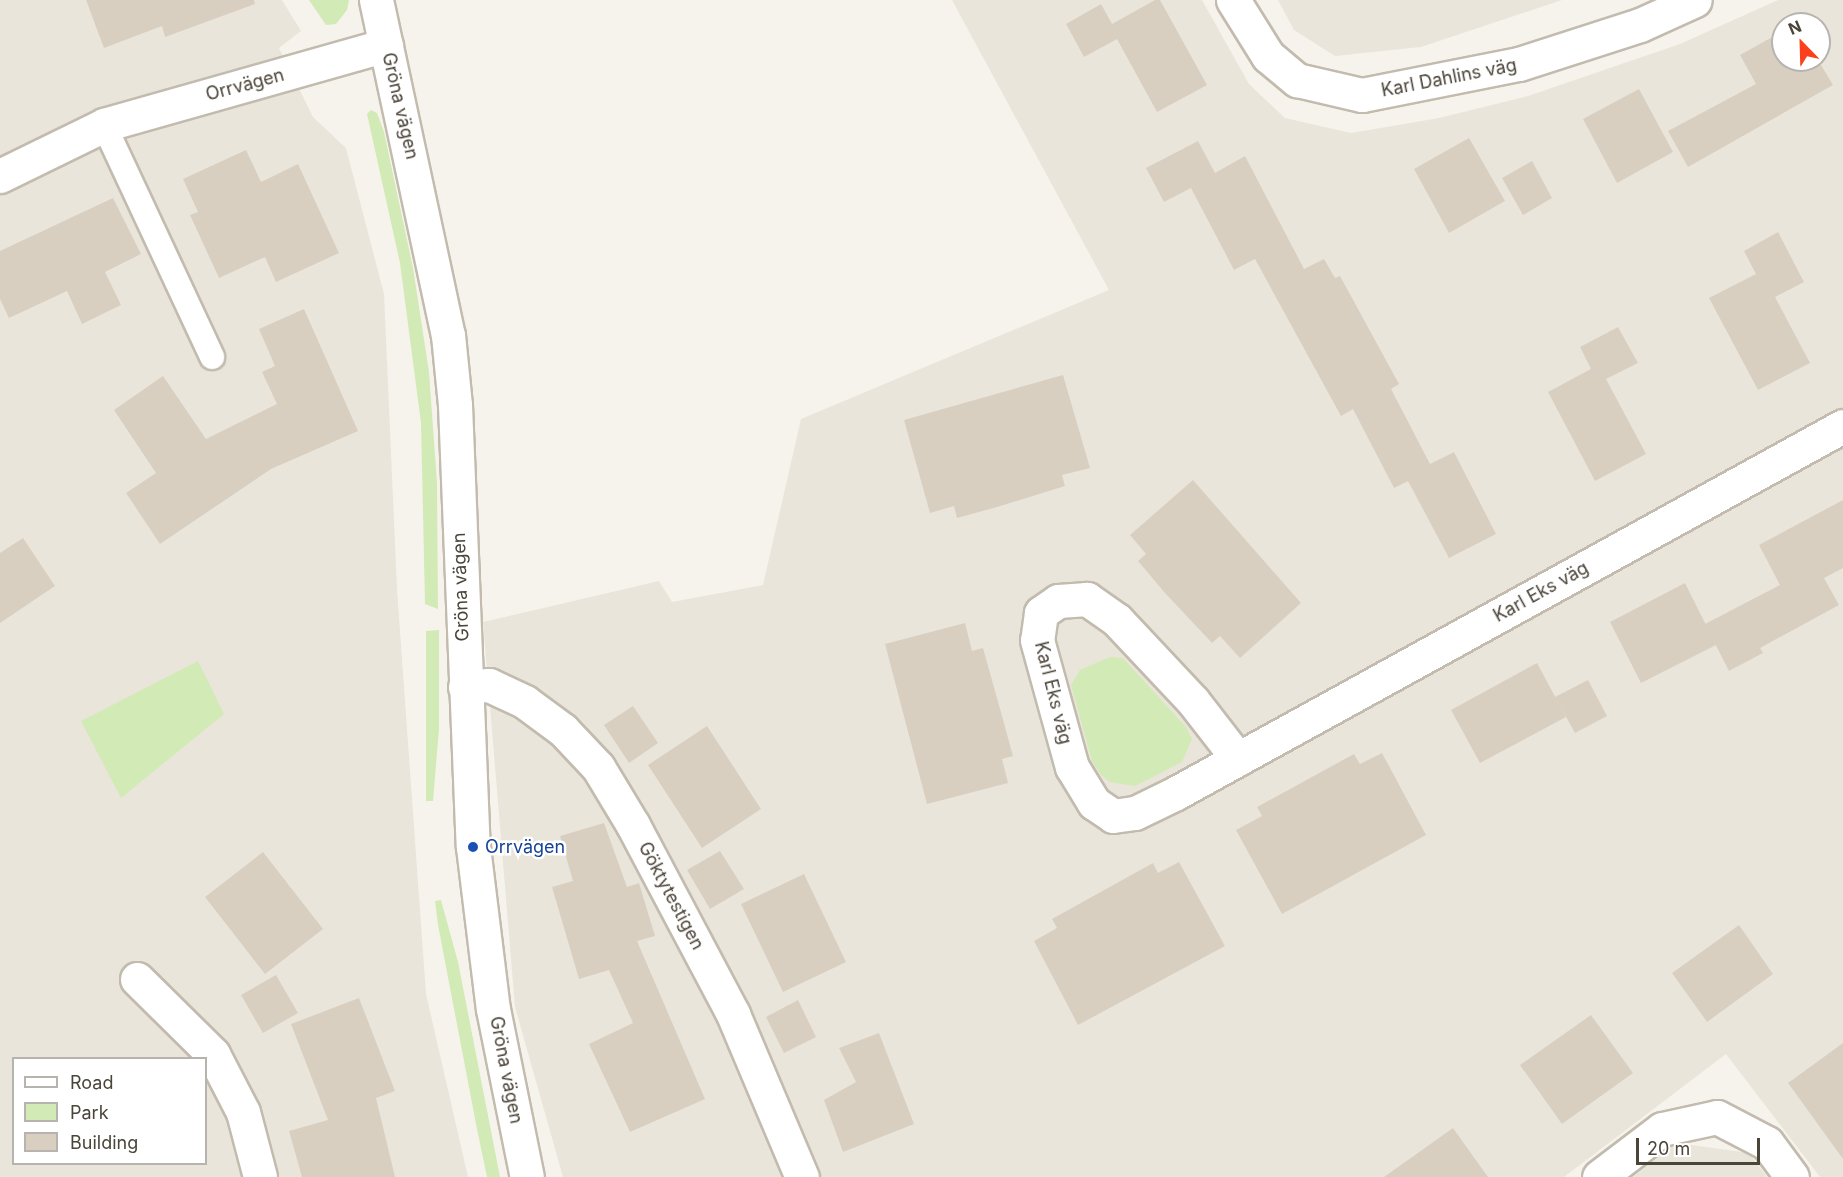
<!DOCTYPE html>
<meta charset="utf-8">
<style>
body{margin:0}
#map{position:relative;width:1843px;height:1177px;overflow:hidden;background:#f6f3ec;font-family:Inter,sans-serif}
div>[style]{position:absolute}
.residential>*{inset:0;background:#eae5da}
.green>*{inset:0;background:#d2eab5}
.building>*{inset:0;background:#d8cfc1}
.roads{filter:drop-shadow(2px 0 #c2bbae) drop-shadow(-2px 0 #c2bbae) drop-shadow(0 2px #c2bbae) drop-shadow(0 -2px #c2bbae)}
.lane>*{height:24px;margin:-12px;padding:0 12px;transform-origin:12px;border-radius:12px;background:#fff}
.street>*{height:33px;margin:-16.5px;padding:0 16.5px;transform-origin:16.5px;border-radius:16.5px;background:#fff}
.dots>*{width:16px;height:16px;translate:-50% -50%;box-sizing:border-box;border:3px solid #fff;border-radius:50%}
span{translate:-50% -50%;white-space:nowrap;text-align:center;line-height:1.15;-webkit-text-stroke:5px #fff;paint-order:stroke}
.street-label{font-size:18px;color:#4b4439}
.transit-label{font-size:18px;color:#164399}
.left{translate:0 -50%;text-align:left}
.legend{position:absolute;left:12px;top:1057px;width:195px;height:108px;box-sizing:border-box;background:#fff;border:2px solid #b7b4b0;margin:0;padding:8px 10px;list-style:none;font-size:18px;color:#4b4439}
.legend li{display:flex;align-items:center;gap:12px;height:30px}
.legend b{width:30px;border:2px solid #b7b4b0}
.north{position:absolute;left:1771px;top:12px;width:60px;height:60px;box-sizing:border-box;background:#fff;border:2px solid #b7b4b0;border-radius:50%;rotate:337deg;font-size:16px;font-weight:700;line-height:24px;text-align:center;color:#4b4439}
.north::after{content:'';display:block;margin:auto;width:21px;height:27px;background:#fc3f1d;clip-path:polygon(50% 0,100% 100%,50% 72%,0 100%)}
.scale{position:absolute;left:1636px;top:1138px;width:124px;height:27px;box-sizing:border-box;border:3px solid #4b4439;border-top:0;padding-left:8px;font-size:18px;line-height:21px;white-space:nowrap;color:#4b4439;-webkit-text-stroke:4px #fff;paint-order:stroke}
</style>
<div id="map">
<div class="residential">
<div style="clip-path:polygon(evenodd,0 0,282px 0,301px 31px,279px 48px,313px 117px,346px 148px,384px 294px,397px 589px,426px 994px,468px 1177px,0 1177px,0 0,14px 1058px,206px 1058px,206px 1164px,14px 1164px,14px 1058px)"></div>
<div style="clip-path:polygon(evenodd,952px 0,1202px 0,1249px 84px,1285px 118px,1351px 133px,1439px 118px,1528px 96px,1680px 44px,1778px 0,1843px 0,1843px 1177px,1820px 1177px,1726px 1054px,1564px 1177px,563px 1177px,515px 1007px,483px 622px,659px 581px,672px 602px,763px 585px,801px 419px,1109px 290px,952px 0,1783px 24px,1819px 24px,1819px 60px,1783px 60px,1783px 24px)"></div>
<div style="clip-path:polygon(1278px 0,1562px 0,1421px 47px,1335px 56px,1294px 30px)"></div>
<div style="clip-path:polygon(1677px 1143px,1749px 1153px,1767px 1177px,1633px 1177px)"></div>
</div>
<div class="green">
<div style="clip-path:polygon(309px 0,349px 0,347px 10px,336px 24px,326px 25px)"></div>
<div style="clip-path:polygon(371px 110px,377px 113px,384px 132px,413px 268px,429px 372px,437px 483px,438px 609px,425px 604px,421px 423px,400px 263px,367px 114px)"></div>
<div style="clip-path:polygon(439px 630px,439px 729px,433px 801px,426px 801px,426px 631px)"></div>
<div style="clip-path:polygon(1110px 657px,1123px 658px,1186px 727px,1192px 739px,1182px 762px,1135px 786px,1110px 782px,1101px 775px,1092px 761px,1071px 685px,1080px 670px)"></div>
<div style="clip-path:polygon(198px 661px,224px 714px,121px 798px,81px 721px)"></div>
<div style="clip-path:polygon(441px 900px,458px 962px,500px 1177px,487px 1177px,477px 1129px,438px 925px,435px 901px)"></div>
</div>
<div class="building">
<div style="clip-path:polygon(86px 0,254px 0,255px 4px,165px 37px,162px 26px,104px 48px)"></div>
<div style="clip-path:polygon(1155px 0,1160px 0,1207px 85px,1157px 112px,1117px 39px,1084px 57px,1066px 24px,1101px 4px,1112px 24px)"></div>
<div style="clip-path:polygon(1783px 31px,1783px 60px,1818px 60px,1833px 85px,1688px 167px,1668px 131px,1756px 84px,1740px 55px)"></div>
<div style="clip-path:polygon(1639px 89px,1673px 152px,1617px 183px,1583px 119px)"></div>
<div style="clip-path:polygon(1469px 138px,1505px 201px,1449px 233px,1414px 169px)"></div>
<div style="clip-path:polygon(1198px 141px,1215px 173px,1245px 156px,1304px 269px,1324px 259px,1335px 278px,1340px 276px,1399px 384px,1391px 389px,1430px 464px,1454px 452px,1496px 534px,1449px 558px,1408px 481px,1394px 488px,1353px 409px,1341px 416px,1255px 259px,1234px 270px,1191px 188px,1164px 202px,1146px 168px)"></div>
<div style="clip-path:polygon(246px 150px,261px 182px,298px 164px,339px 253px,276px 282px,265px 257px,219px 278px,190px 215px,198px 212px,183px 179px)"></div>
<div style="clip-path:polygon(1532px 161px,1552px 198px,1523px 215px,1502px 178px)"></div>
<div style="clip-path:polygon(113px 198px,141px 254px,105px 272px,121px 305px,82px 324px,67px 291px,9px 318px,0 299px,0 251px)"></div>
<div style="clip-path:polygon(1778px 232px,1804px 282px,1775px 297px,1810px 363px,1758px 390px,1709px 298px,1756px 274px,1744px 251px)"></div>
<div style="clip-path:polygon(304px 309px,358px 431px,271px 469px,160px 544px,126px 493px,156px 473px,114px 410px,163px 376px,206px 439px,277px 404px,262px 372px,275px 366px,259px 329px)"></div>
<div style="clip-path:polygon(1618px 327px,1638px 363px,1606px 379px,1646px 454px,1595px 481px,1548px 392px,1591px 369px,1580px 347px)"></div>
<div style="clip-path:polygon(1063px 375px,1090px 468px,1062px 475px,1065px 486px,997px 507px,957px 518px,954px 506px,930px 513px,904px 420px)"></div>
<div style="clip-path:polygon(1193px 480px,1301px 603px,1240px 658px,1220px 636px,1212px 643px,1165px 593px,1138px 561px,1146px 554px,1130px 535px)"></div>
<div style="clip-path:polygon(1843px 500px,1843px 568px,1824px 578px,1839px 605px,1760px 648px,1763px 653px,1729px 671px,1705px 624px,1780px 585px,1759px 545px)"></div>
<div style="clip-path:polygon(23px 538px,55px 586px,0 623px,0 553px)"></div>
<div style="clip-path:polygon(1685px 583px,1716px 645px,1641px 683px,1610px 622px)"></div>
<div style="clip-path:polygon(965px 623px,972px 651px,983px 648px,1002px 716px,1013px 756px,1002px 759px,1008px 783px,927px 804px,885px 644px)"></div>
<div style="clip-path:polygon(1537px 663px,1566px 717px,1480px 763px,1451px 710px)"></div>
<div style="clip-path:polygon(1588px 680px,1607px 716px,1575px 733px,1555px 697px)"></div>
<div style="clip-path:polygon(633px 706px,658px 743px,629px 763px,604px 725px)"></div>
<div style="clip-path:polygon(707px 726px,761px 809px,702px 848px,648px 765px)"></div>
<div style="clip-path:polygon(1382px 753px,1426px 835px,1282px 914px,1236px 830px,1262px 816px,1257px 807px,1354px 754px,1360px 764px)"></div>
<div style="clip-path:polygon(604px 823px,627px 887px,639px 883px,655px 936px,637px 941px,705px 1099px,630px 1132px,589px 1044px,633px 1023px,609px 970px,579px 979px,552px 887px,573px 881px,560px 836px)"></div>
<div style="clip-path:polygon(720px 851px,744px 889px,710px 909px,687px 870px)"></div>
<div style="clip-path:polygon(263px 852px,323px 929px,265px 974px,205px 897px)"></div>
<div style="clip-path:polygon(1179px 862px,1225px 946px,1078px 1025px,1034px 941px,1057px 928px,1052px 919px,1153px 863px,1158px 873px)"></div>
<div style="clip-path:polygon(804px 874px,846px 962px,783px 992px,741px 904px)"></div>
<div style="clip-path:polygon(1739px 925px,1773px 974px,1707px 1022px,1672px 973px)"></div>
<div style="clip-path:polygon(276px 975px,298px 1013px,263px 1033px,241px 995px)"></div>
<div style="clip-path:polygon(359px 998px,395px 1091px,376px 1098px,395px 1177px,302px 1177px,289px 1131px,328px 1120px,291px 1024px)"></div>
<div style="clip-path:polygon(798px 1000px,816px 1037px,784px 1053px,766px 1017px)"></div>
<div style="clip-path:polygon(1591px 1015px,1633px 1073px,1562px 1124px,1520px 1065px)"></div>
<div style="clip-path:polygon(879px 1033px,914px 1124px,843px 1152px,824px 1100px,856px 1082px,839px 1048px)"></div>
<div style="clip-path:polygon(1843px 1043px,1843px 1159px,1788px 1083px)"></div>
<div style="clip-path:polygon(1453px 1128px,1488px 1177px,1384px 1177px)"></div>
</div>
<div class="roads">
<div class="lane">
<div style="left:104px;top:125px;width:256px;rotate:65deg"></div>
</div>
<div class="street">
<div style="left:376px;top:0;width:343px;rotate:77.9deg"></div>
<div style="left:448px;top:335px;width:70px;rotate:84.3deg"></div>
<div style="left:455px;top:405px;width:442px;rotate:87.7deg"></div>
<div style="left:473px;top:847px;width:163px;rotate:83deg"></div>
<div style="left:493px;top:1009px;width:171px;rotate:78.6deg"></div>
<div style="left:1233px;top:0;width:66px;rotate:58deg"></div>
<div style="left:1268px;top:56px;width:38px;rotate:40deg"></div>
<div style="left:1297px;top:80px;width:67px;rotate:13deg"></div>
<div style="left:1362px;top:95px;width:160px;rotate:-11.2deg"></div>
<div style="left:1519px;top:64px;width:127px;rotate:-17.9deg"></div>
<div style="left:1640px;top:25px;width:60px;rotate:-24.4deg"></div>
<div style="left:0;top:176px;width:116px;rotate:-26.1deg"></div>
<div style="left:104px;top:125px;width:293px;rotate:-15.8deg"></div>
<div style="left:465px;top:687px;width:24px;rotate:-5deg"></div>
<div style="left:489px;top:685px;width:40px;rotate:25deg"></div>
<div style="left:525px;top:702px;width:47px;rotate:36.4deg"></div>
<div style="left:563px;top:730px;width:51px;rotate:46.6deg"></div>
<div style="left:598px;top:767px;width:68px;rotate:58.9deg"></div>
<div style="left:633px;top:825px;width:214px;rotate:62.1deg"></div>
<div style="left:733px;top:1014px;width:177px;rotate:67.1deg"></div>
<div style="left:1238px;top:759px;width:73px;rotate:-127.8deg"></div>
<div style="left:1193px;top:701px;width:111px;rotate:-133.2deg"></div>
<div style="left:1117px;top:620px;width:37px;rotate:-145deg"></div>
<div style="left:1087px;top:599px;width:29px;rotate:176deg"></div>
<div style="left:1058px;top:601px;width:21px;rotate:145deg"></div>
<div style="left:1041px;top:613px;width:27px;rotate:98deg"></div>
<div style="left:1037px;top:640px;width:132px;rotate:74.6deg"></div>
<div style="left:1072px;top:767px;width:42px;rotate:58.6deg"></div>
<div style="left:1094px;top:803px;width:23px;rotate:34deg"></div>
<div style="left:1113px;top:816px;width:22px;rotate:-8deg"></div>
<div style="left:1135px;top:813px;width:46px;rotate:-26deg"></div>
<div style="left:1176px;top:793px;width:761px;rotate:-28.82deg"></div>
<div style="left:137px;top:979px;width:107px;rotate:44.6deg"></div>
<div style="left:213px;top:1054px;width:65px;rotate:62.7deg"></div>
<div style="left:243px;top:1112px;width:67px;rotate:75.3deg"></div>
<div style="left:1599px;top:1177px;width:79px;rotate:-37.3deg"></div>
<div style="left:1662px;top:1129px;width:56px;rotate:-12.3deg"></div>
<div style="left:1717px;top:1117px;width:56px;rotate:27.5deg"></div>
<div style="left:1767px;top:1143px;width:42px;rotate:53.7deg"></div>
</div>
</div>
<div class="dots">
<div style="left:473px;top:847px;background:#1a4fb4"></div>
</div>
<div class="street-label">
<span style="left:1449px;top:78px;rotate:-11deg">Karl Dahlins väg</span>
<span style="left:245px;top:85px;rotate:-15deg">Orrvägen</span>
<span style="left:400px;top:106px;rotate:77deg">Gröna vägen</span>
<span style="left:461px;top:587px;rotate:-92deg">Gröna vägen</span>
<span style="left:1541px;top:592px;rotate:-29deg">Karl Eks väg</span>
<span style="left:1053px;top:693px;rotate:76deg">Karl Eks väg</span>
<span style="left:671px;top:896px;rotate:62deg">Göktytestigen</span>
<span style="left:506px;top:1070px;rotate:79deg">Gröna vägen</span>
</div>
<div class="transit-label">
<span class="left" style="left:485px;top:847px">Orrvägen</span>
</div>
<ul class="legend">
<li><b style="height:8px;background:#fff"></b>Road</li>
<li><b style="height:16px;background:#d2eab5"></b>Park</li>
<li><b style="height:16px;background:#d8cfc1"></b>Building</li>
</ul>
<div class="north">N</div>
<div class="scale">20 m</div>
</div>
